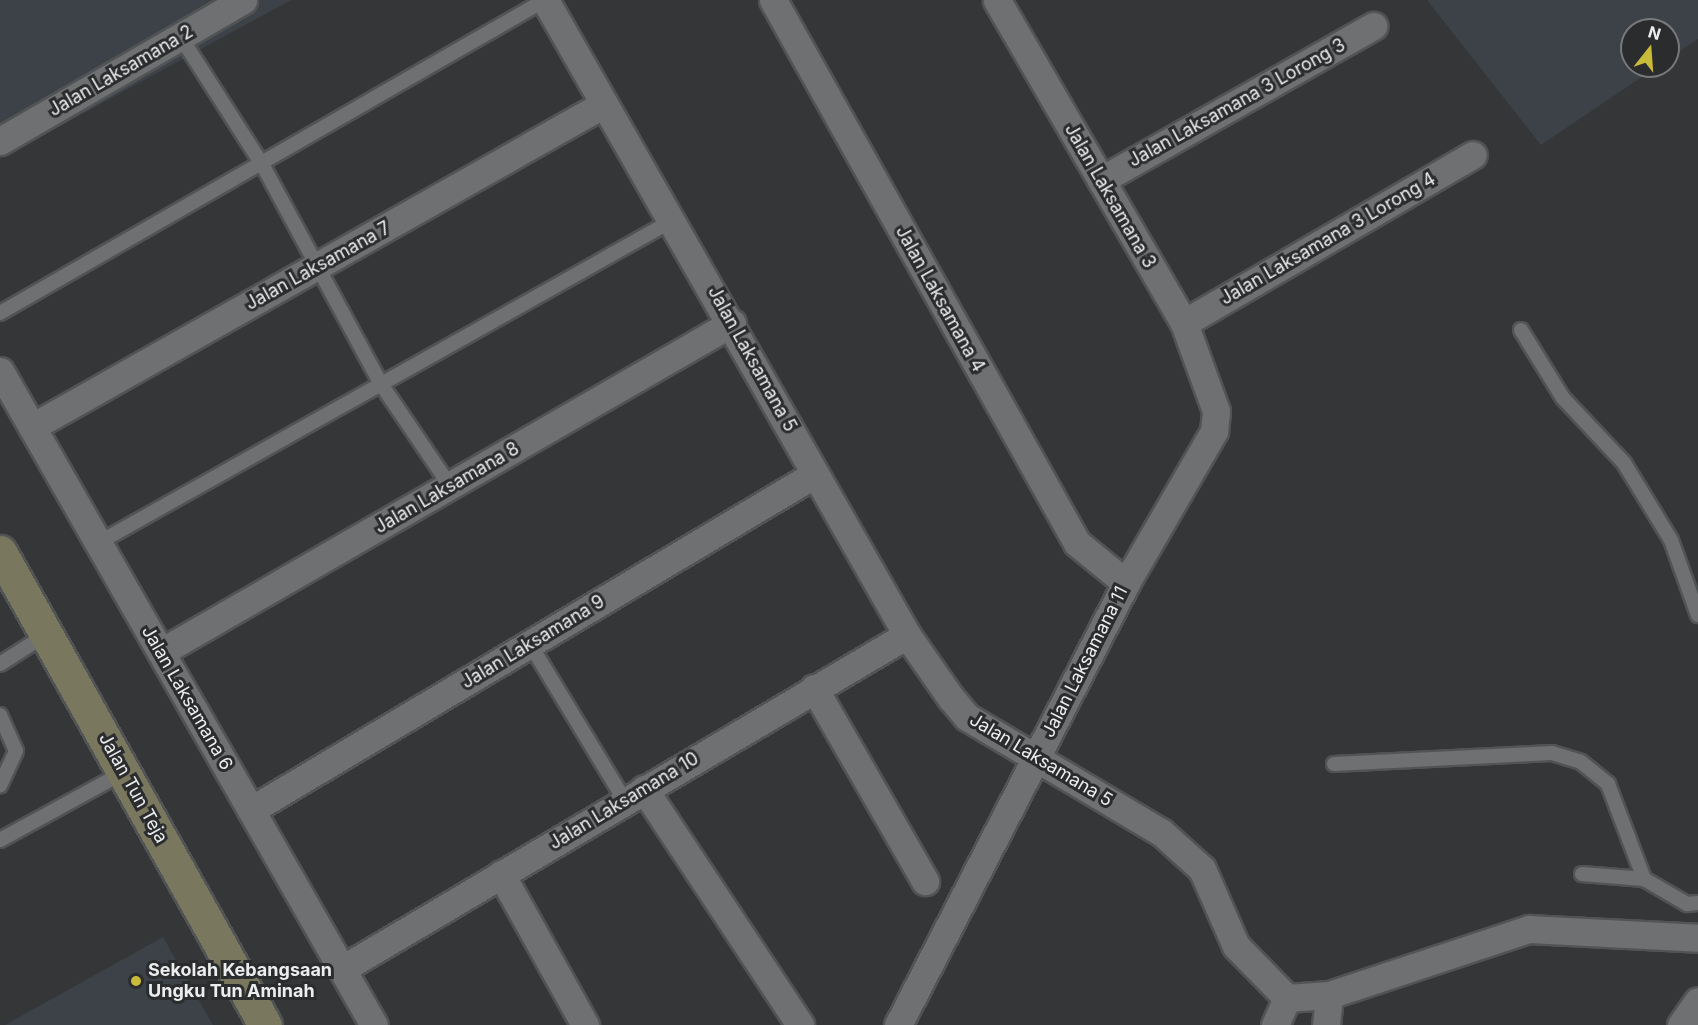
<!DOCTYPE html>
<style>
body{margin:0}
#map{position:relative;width:1698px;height:1025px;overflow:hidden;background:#343638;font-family:Inter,sans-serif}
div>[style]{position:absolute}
.built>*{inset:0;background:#3c4248}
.roads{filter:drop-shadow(2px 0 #515355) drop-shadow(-2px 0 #515355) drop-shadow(0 2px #515355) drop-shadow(0 -2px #515355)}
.lane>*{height:14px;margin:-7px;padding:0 7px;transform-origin:7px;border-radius:7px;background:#6e7072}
.street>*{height:27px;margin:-13.5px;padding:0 13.5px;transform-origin:13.5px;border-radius:13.5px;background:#6e7072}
.secondary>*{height:33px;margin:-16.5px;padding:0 16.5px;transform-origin:16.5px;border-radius:16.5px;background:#79775d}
.dots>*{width:16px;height:16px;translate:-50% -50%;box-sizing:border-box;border:3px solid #2a2c2e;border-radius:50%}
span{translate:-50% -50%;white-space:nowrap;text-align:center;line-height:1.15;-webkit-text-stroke:6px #2a2c2e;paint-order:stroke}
.street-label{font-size:18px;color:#ecedee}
.poi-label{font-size:18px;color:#ecedee;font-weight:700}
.left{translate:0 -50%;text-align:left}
.north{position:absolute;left:1620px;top:18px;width:60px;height:60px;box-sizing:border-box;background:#2a2c2e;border:2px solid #78797b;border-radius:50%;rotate:17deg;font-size:16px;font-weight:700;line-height:24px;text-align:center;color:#ecedee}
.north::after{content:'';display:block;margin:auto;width:21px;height:27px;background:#caba39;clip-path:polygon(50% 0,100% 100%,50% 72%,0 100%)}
</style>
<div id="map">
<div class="built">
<div style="clip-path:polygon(0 0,291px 0,0 159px)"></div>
<div style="clip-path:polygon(1427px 0,1698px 0,1698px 39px,1668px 59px,1668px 30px,1632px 30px,1632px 66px,1658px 66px,1541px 145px)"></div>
<div style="clip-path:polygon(163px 937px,213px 1025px,5px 1025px)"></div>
</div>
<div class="roads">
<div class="lane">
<div style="left:180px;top:36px;width:152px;rotate:57.4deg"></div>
<div style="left:262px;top:164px;width:250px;rotate:61.6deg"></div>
<div style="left:381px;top:384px;width:123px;rotate:55.9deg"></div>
<div style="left:0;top:313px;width:628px;rotate:-29.87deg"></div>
<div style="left:1521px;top:330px;width:80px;rotate:58.3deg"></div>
<div style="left:1563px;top:398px;width:89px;rotate:46.8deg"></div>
<div style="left:1624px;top:463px;width:90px;rotate:58.6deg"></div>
<div style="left:1671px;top:540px;width:80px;rotate:70.2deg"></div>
<div style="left:98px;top:543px;width:660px;rotate:-29.32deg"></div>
<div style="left:530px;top:644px;width:184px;rotate:58.8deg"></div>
<div style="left:0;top:664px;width:56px;rotate:-32.6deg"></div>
<div style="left:0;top:715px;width:39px;rotate:66deg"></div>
<div style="left:16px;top:751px;width:38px;rotate:115deg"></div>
<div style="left:1334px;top:764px;width:218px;rotate:-2.9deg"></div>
<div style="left:1552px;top:753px;width:30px;rotate:17deg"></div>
<div style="left:1581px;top:762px;width:35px;rotate:39deg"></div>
<div style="left:1608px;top:784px;width:102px;rotate:69.2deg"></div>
<div style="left:0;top:840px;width:141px;rotate:-28.7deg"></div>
<div style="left:1582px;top:874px;width:62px;rotate:4.6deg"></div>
<div style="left:1644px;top:879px;width:50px;rotate:30.2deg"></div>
<div style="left:1687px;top:904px;width:11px;rotate:-5deg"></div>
</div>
<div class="street">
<div style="left:545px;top:0;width:731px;rotate:60.31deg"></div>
<div style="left:907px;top:635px;width:77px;rotate:55.1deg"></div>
<div style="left:951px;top:698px;width:25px;rotate:50deg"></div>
<div style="left:967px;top:717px;width:226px;rotate:30.7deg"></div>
<div style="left:1161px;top:832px;width:55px;rotate:42.1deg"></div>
<div style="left:1202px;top:869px;width:84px;rotate:66.2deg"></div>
<div style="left:1236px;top:946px;width:73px;rotate:45.6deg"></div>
<div style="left:1287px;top:998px;width:42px;rotate:-4.1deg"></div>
<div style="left:1329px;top:995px;width:211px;rotate:-18.3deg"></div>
<div style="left:1529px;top:929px;width:169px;rotate:3deg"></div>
<div style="left:773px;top:0;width:622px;rotate:60.76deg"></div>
<div style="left:1077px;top:543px;width:63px;rotate:39.2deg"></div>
<div style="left:0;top:141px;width:281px;rotate:-30.1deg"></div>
<div style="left:1101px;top:180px;width:313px;rotate:-29.5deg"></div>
<div style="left:1184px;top:323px;width:334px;rotate:-30.2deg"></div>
<div style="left:0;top:371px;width:753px;rotate:60.24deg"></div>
<div style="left:32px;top:427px;width:657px;rotate:-29.45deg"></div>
<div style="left:161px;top:652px;width:659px;rotate:-29.95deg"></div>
<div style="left:814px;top:688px;width:223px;rotate:60.1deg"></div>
<div style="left:644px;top:789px;width:283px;rotate:56.5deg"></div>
<div style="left:251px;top:810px;width:656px;rotate:-30.78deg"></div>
<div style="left:501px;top:874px;width:173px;rotate:60.9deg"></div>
<div style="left:342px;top:969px;width:656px;rotate:-30.59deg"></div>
<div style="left:898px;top:1025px;width:497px;rotate:-62.7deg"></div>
<div style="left:1126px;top:583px;width:176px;rotate:-59.9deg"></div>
<div style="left:1214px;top:431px;width:20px;rotate:-84deg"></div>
<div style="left:1216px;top:411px;width:94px;rotate:-110deg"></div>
<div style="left:1184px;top:323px;width:373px;rotate:-120.1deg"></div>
<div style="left:1275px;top:1025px;width:30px;rotate:-66deg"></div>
<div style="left:1326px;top:1025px;width:30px;rotate:-84deg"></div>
<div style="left:1681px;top:1025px;width:29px;rotate:-55deg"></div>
</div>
<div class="secondary">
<div style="left:0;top:552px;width:542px;rotate:60.74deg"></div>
</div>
</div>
<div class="dots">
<div style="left:136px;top:981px;background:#caba39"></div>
</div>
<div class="street-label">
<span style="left:121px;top:71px;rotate:-30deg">Jalan Laksamana 2</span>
<span style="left:1237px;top:103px;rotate:-29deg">Jalan Laksamana 3 Lorong 3</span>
<span style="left:1110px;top:196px;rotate:60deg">Jalan Laksamana 3</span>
<span style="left:1328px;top:239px;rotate:-30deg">Jalan Laksamana 3 Lorong 4</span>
<span style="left:318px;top:266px;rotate:-29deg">Jalan Laksamana 7</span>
<span style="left:940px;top:299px;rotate:61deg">Jalan Laksamana 4</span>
<span style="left:752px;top:359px;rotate:61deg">Jalan Laksamana 5</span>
<span style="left:447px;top:488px;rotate:-30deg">Jalan Laksamana 8</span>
<span style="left:533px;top:642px;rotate:-31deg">Jalan Laksamana 9</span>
<span style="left:1085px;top:662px;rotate:-63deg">Jalan Laksamana 11</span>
<span style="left:187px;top:698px;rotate:60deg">Jalan Laksamana 6</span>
<span style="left:1041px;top:760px;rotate:31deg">Jalan Laksamana 5</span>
<span style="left:133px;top:788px;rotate:61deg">Jalan Tun Teja</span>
<span style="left:624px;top:801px;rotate:-31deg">Jalan Laksamana 10</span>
</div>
<div class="poi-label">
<span class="left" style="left:148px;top:981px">Sekolah Kebangsaan<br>Ungku Tun Aminah</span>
</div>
<div class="north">N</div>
</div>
